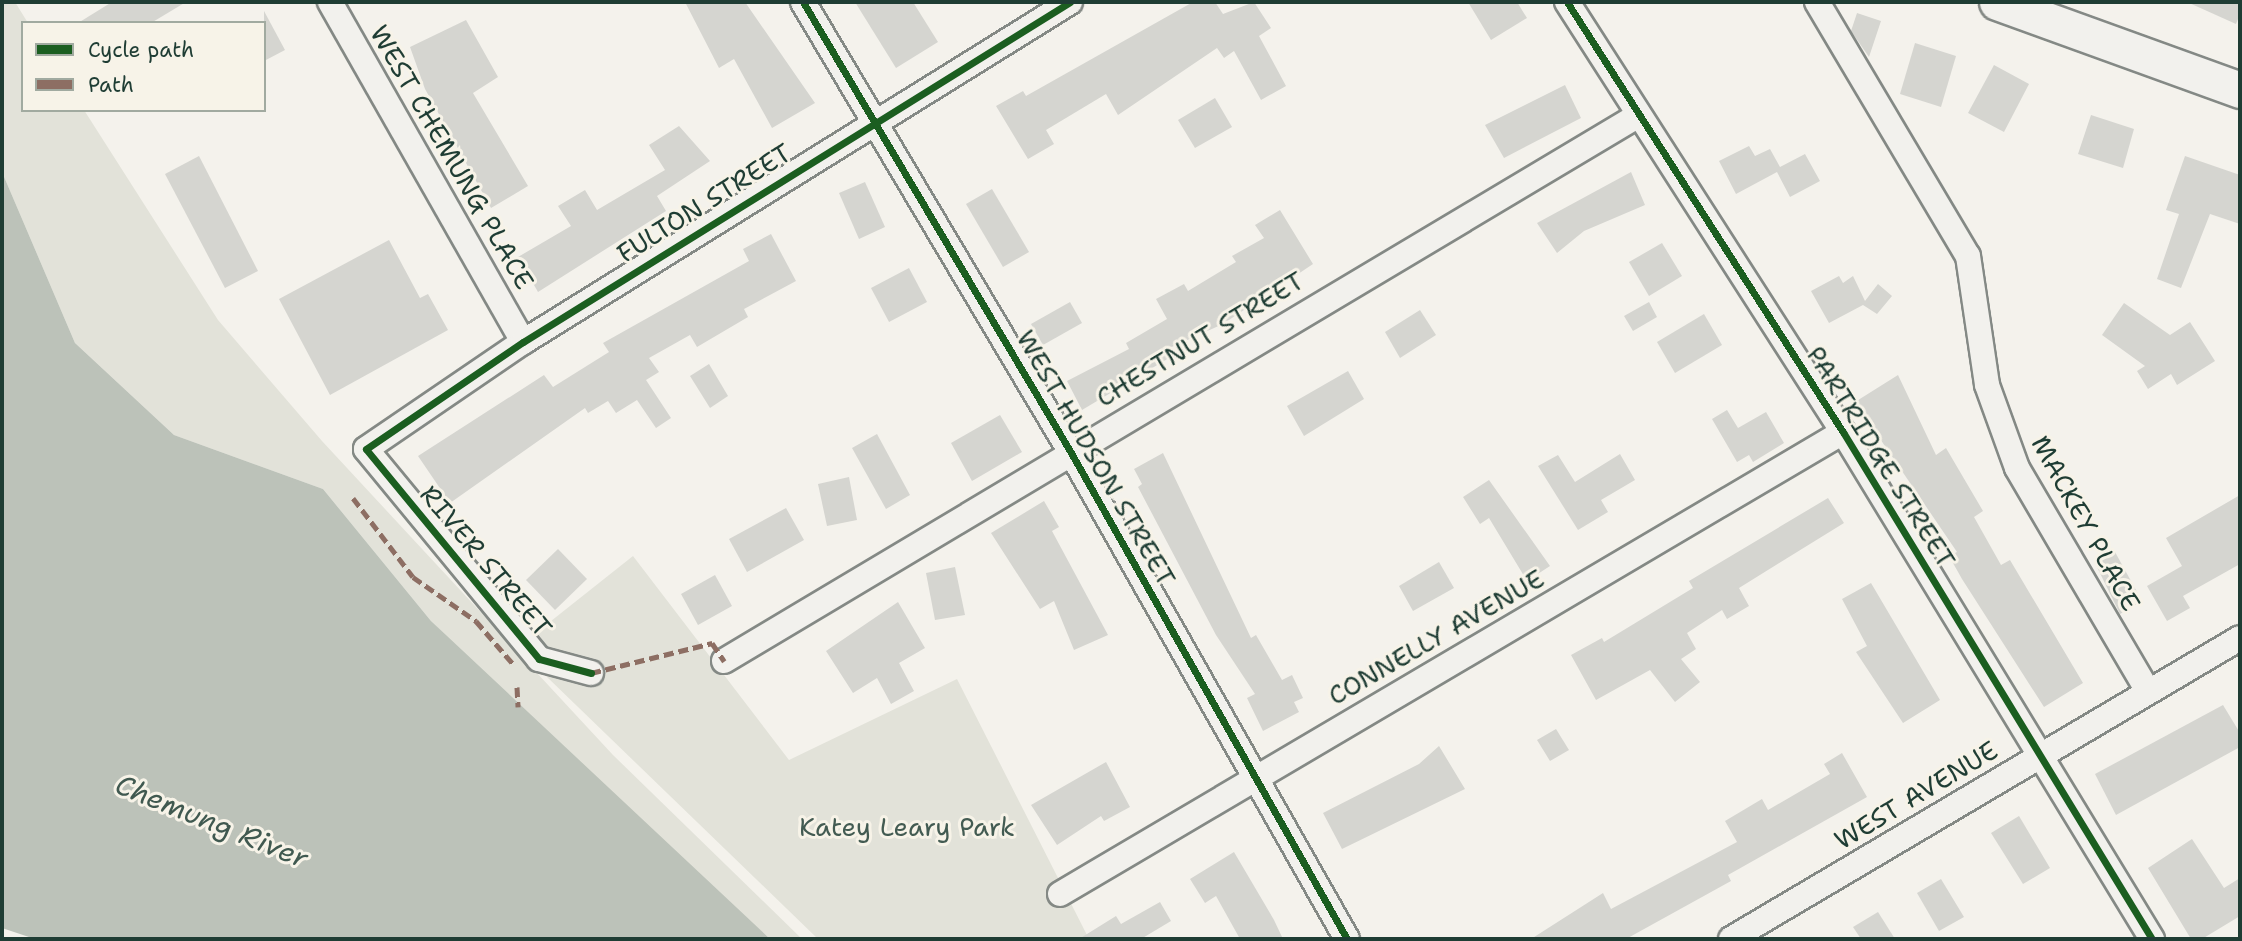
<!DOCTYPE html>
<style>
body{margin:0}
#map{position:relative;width:2242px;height:941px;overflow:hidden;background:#f4f2ec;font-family:"Shantell Sans",sans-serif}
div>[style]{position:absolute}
.green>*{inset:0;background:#e2e2d9}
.water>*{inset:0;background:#bcc2b9}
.building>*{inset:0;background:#d5d5d0}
.roads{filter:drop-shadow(2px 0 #848985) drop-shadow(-2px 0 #848985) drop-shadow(0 2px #848985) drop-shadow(0 -2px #848985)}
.street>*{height:24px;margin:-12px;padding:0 12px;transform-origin:12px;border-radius:12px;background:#f2f1ed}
.secondary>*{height:35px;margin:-17.5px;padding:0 17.5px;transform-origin:17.5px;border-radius:17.5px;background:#f2f1ed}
.quiet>*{height:5px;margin-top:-2.5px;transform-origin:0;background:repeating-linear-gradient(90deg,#8d6e63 0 10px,transparent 0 15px)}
.cycleway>*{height:7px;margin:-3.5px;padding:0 3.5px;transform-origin:3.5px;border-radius:3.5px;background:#1b5e20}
span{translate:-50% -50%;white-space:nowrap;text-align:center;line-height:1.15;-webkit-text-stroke:6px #f7f3e8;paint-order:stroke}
.street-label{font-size:26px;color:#1f3d34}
.park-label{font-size:26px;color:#435b52}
.water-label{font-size:28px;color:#405950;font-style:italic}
.frame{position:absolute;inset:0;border:4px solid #1f3d34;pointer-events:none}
.legend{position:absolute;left:21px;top:21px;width:245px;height:91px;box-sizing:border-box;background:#f7f3e8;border:2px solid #a1aaa0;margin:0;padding:9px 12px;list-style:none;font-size:21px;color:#1f3d34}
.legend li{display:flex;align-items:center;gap:14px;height:35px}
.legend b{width:35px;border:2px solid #a1aaa0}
</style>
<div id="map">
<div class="green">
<div style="clip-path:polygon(2px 2px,15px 2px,28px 23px,23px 23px,23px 110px,84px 110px,218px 320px,322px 441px,613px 755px,802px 939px,770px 939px,518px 707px,431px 621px,323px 489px,174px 435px,75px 343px,2px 172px)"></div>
<div style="clip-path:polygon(633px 556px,789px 760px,957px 679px,1089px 939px,818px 939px,517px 648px)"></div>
</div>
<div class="water">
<div style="clip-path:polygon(2px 172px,75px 343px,174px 435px,323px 489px,431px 621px,770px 939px,35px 939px,2px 928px)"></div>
</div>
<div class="building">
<div style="clip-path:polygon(112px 2px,186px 2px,151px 23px,78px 23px)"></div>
<div style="clip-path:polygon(685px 2px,745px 2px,815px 103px,772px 128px,734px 59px,719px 68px)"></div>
<div style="clip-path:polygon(855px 2px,913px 2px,938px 42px,896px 68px)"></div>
<div style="clip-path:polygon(1193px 2px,1215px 2px,1223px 14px,1254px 2px,1271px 28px,1259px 36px,1286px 86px,1261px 100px,1234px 51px,1224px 58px,1217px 48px,1118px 115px,1106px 94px,1046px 130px,1054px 144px,1028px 159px,996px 106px,1023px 91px,1026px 96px)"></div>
<div style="clip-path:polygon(1468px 2px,1517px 2px,1527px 18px,1491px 40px)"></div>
<div style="clip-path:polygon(2187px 2px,2240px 2px,2240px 14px,2236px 24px)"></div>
<div style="clip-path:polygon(264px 11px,285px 50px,264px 61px)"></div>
<div style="clip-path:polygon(1857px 13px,1881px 21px,1869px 57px,1851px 31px)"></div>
<div style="clip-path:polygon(466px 20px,498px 77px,473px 93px,528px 186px,491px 208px,425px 89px,410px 47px)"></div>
<div style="clip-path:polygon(1915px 43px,1956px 56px,1941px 107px,1900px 94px)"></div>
<div style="clip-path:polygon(1994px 65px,2029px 84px,2004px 132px,1968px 113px)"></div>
<div style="clip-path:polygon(1565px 85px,1581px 118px,1504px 158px,1485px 125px)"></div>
<div style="clip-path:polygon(1215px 98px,1232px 127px,1195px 148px,1178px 120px)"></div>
<div style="clip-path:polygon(2091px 115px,2134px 129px,2123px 168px,2078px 154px)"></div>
<div style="clip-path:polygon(679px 126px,710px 161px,657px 196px,666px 211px,538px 292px,518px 257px,571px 226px,558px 206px,585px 190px,597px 210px,665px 170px,649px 145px)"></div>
<div style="clip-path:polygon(1749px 146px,1755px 156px,1770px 149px,1780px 167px,1805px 154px,1820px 181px,1790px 197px,1777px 172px,1736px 194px,1719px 161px)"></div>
<div style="clip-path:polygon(199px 156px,258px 271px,225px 288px,165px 174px)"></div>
<div style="clip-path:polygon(2185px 156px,2240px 175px,2240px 224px,2210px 214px,2181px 288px,2157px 279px,2179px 214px,2166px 210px)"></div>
<div style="clip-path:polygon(1631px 172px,1645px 205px,1584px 231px,1557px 253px,1537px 223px)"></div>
<div style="clip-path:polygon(865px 182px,885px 227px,859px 239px,839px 193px)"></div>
<div style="clip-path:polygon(992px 189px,1029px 252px,1003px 267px,966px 204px)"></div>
<div style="clip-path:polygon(1280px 210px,1313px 264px,1223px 324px,1165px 350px,1169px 358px,1082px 410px,1067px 381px,1129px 349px,1126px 343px,1167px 319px,1156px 299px,1184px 284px,1188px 291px,1236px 262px,1232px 256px,1264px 238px,1255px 225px)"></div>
<div style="clip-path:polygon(771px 234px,796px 281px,744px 309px,748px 317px,697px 347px,690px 335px,649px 358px,659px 372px,646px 380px,671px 418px,656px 428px,637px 400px,616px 413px,608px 401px,588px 413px,585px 408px,450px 503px,418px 456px,544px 375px,553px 387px,609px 352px,603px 343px,749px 261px,743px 249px)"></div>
<div style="clip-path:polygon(389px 240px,420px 298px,428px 294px,448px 330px,330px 395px,279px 299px)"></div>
<div style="clip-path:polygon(1662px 243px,1682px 276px,1649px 296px,1629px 262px)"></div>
<div style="clip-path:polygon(909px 268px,927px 302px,889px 322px,871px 288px)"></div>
<div style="clip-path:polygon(1839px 276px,1843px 283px,1853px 276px,1865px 301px,1878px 284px,1892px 296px,1877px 314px,1863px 305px,1829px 323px,1811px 291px)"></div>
<div style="clip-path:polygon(1070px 302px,1082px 323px,1043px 345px,1031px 324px)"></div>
<div style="clip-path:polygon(1649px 302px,1657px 317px,1633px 331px,1624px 316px)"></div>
<div style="clip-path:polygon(2124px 303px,2170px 335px,2190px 322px,2215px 361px,2177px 385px,2171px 374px,2148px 389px,2137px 371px,2145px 366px,2102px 335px)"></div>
<div style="clip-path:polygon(1420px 310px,1436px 335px,1400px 358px,1385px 332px)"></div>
<div style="clip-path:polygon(1704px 314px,1722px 345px,1675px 373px,1657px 342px)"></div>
<div style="clip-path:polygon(709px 364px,728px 396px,710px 408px,690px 376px)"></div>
<div style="clip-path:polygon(1348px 371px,1364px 399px,1304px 436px,1287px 406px)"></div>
<div style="clip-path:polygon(1898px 375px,1936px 455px,1946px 448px,1983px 511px,1974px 517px,2001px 565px,2010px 560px,2083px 683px,2044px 707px,1962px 579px,1949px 556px,1957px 552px,1855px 402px)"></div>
<div style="clip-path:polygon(1727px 410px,1738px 428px,1766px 412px,1784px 443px,1753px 462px,1749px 455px,1737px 462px,1712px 419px)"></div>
<div style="clip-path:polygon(1000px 415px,1022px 452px,972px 481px,951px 443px)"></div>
<div style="clip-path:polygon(877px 434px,910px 495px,886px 509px,852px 448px)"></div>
<div style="clip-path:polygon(1163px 453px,1251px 638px,1256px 635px,1282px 680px,1292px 675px,1303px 698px,1294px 702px,1299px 712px,1263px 731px,1247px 698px,1255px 694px,1216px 635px,1138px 487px,1142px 484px,1134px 469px)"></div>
<div style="clip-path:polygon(1620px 454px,1635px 480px,1601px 500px,1608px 512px,1578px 530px,1538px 466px,1558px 455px,1575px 482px)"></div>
<div style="clip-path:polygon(849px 477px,857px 520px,827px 526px,818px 484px)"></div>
<div style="clip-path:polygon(1489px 480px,1550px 566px,1527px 581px,1489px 518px,1480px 524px,1463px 497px)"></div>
<div style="clip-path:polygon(2240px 495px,2240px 564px,2183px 596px,2190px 608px,2167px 621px,2147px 586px,2182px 566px,2166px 538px)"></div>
<div style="clip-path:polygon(1828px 498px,1844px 523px,1739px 588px,1749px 606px,1727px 619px,1722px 610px,1687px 633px,1696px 649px,1681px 659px,1700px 682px,1675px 702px,1650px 670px,1596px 700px,1571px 655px,1602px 638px,1604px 642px,1693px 588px,1689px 581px)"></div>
<div style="clip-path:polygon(1044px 501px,1059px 527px,1052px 531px,1108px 635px,1074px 650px,1054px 601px,1040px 609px,991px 533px)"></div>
<div style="clip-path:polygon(786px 508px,804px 540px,747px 572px,729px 539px)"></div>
<div style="clip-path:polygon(558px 549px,587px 579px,555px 610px,526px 580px)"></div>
<div style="clip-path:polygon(2115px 552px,2142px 601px,2120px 614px,2095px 563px)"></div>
<div style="clip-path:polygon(1439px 562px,1454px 588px,1413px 611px,1399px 586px)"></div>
<div style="clip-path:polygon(955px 567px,965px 615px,935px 620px,926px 573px)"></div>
<div style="clip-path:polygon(715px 575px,732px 606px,698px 625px,681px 594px)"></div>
<div style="clip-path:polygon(1871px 583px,1940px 700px,1903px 723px,1856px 652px,1867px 646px,1842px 599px)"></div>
<div style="clip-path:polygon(898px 602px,925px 648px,899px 663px,914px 691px,891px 704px,877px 678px,853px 693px,826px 651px)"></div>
<div style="clip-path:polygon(2223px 705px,2240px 733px,2240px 747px,2116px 815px,2095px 774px)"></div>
<div style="clip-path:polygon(1556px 729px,1569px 750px,1550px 761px,1537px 740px)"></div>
<div style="clip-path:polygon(1439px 746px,1465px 789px,1342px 849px,1323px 813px,1419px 764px)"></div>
<div style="clip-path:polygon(1842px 753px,1867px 797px,1728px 875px,1731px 881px,1626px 939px,1531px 939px,1603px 893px,1611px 909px,1737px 842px,1725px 821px,1762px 799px,1768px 810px,1830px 774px,1824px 764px)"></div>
<div style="clip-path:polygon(1106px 762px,1130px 807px,1104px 821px,1101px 816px,1057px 845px,1031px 805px)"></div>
<div style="clip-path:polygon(2019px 816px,2050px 868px,2023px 884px,1991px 833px)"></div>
<div style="clip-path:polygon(2192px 839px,2224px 888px,2240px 878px,2240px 916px,2202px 939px,2191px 939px,2148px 868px)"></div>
<div style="clip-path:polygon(1234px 852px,1274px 920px,1283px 939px,1240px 939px,1216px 896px,1205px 903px,1190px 879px)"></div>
<div style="clip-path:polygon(1941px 879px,1964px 917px,1939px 931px,1917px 893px)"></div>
<div style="clip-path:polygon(1160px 902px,1171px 921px,1141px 939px,1079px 939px,1116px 916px,1121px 924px)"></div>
<div style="clip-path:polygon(1878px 912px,1895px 939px,1861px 939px,1853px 927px)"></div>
</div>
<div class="roads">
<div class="street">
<div style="left:330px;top:2px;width:391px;rotate:60.4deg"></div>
<div style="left:803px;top:2px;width:522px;rotate:59.26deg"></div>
<div style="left:1070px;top:451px;width:561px;rotate:60.42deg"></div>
<div style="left:1567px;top:2px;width:511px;rotate:57.31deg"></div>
<div style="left:1843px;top:432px;width:594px;rotate:58.64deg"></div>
<div style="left:1817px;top:2px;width:295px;rotate:59.3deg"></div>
<div style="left:1968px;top:256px;width:130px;rotate:81.6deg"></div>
<div style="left:1987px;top:385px;width:88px;rotate:70.1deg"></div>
<div style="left:2017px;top:468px;width:259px;rotate:59.6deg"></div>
<div style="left:724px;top:661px;width:1063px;rotate:-30.83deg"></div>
<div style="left:591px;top:673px;width:54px;rotate:-164.9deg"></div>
<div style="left:539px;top:659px;width:272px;rotate:-129.5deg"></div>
<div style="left:366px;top:449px;width:190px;rotate:-34.3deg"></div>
<div style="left:523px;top:342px;width:644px;rotate:-31.86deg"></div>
<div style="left:1060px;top:894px;width:909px;rotate:-30.54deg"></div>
<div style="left:1731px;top:939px;width:591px;rotate:-30.6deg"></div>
</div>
<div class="secondary">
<div style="left:1997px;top:2px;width:258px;rotate:19.9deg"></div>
</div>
</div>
<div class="quiet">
<div style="left:353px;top:498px;width:99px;rotate:52.8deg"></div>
<div style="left:413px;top:577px;width:77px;rotate:34.9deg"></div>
<div style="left:476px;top:621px;width:58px;rotate:49.2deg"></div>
<div style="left:591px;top:673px;width:125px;rotate:-13.9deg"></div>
<div style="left:712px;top:643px;width:22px;rotate:56deg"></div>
<div style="left:517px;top:687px;width:20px;rotate:87deg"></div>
</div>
<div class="cycleway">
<div style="left:803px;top:2px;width:522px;rotate:59.26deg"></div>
<div style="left:1070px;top:451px;width:561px;rotate:60.42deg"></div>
<div style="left:1567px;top:2px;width:511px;rotate:57.31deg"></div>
<div style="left:1843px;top:432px;width:594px;rotate:58.64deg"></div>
<div style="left:591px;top:673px;width:54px;rotate:-164.9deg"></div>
<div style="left:539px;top:659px;width:272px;rotate:-129.5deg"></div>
<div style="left:366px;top:449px;width:190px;rotate:-34.3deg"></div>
<div style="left:523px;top:342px;width:644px;rotate:-31.86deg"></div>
</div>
<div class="street-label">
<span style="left:452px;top:157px;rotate:60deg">WEST CHEMUNG PLACE</span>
<span style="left:704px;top:203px;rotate:-32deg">FULTON STREET</span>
<span style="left:1200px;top:339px;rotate:-31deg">CHESTNUT STREET</span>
<span style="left:1881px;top:457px;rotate:58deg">PARTRIDGE STREET</span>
<span style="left:1096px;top:458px;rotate:60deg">WEST HUDSON STREET</span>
<span style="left:2086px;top:523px;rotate:61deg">MACKEY PLACE</span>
<span style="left:486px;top:561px;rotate:50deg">RIVER STREET</span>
<span style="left:1436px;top:637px;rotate:-30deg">CONNELLY AVENUE</span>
<span style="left:1916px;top:795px;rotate:-31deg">WEST AVENUE</span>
</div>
<div class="park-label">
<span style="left:907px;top:827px">Katey Leary Park</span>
</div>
<div class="water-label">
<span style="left:212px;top:821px;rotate:22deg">Chemung River</span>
</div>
<div class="frame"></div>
<ul class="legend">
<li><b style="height:9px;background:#1b5e20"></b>Cycle path</li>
<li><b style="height:9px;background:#8d6e63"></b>Path</li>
</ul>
</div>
